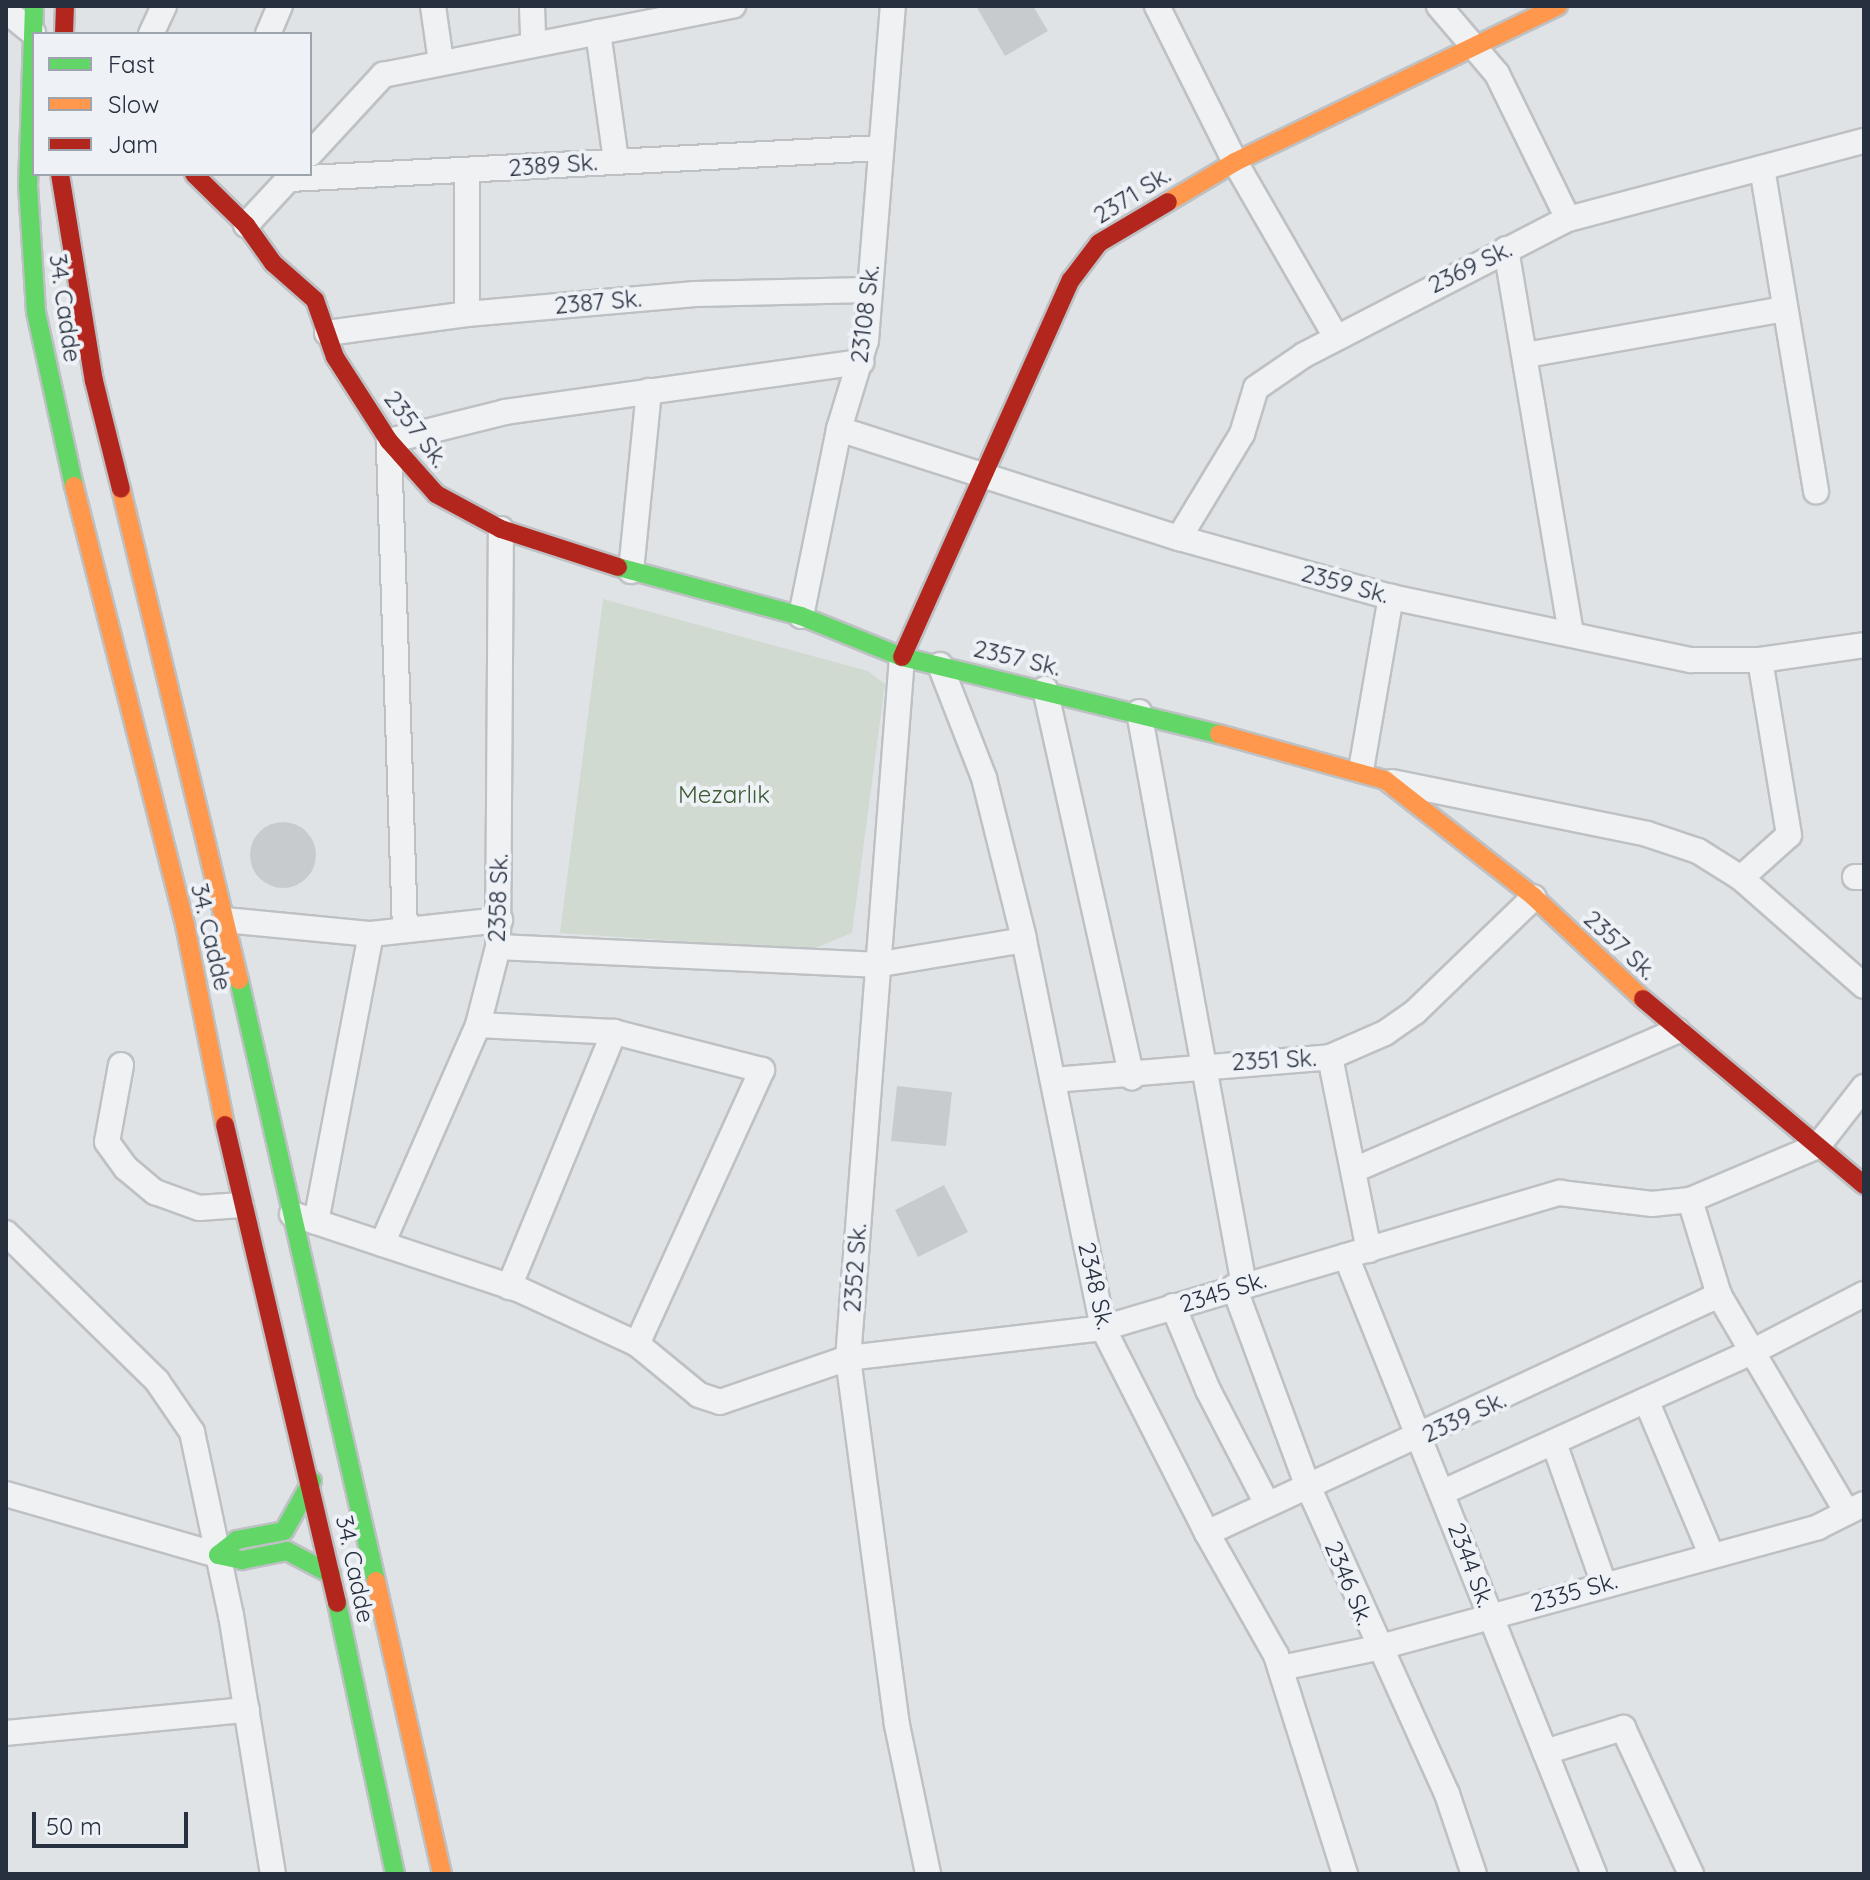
<!DOCTYPE html>
<meta charset="utf-8">
<style>
body{margin:0}
#map{position:relative;width:1870px;height:1880px;overflow:hidden;background:#e0e3e6;font-family:Quicksand,sans-serif}
div>[style]{position:absolute}
.green>*{inset:0;background:#d1dad1}
.building>*{inset:0;background:#c8cbce}
.round{border-radius:50%}
.roads{filter:drop-shadow(2px 0 #bec1c4) drop-shadow(-2px 0 #bec1c4) drop-shadow(0 2px #bec1c4) drop-shadow(0 -2px #bec1c4)}
.street>*{height:24px;margin:-12px;padding:0 12px;transform-origin:12px;border-radius:12px;background:#f0f1f2}
.fast>*{height:18px;margin:-9px;padding:0 9px;transform-origin:9px;border-radius:9px;background:#63d668}
.slow>*{height:18px;margin:-9px;padding:0 9px;transform-origin:9px;border-radius:9px;background:#ff974d}
.jam>*{height:18px;margin:-9px;padding:0 9px;transform-origin:9px;border-radius:9px;background:#b3261e}
span{translate:-50% -50%;white-space:nowrap;text-align:center;line-height:1.15;-webkit-text-stroke:8px #eef1f6;paint-order:stroke}
.street-label{font-size:24px;color:#27303f}
.park-label{font-size:24px;color:#3c5b34}
.frame{position:absolute;inset:0;border:8px solid #27303f;pointer-events:none}
.legend{position:absolute;left:32px;top:32px;width:280px;height:144px;box-sizing:border-box;background:#eef1f6;border:2px solid #9ea4ad;margin:0;padding:10px 14px;list-style:none;font-size:24px;color:#27303f}
.legend li{display:flex;align-items:center;gap:16px;height:40px}
.legend b{width:40px;border:2px solid #9ea4ad}
.scale{position:absolute;left:32px;top:1812px;width:156px;height:36px;box-sizing:border-box;border:4px solid #27303f;border-top:0;padding-left:10px;font-size:24px;line-height:28px;white-space:nowrap;color:#27303f;-webkit-text-stroke:6px #eef1f6;paint-order:stroke}
</style>
<div id="map">
<div class="green">
<div style="clip-path:polygon(603px 599px,868px 671px,885px 684px,852px 933px,810px 950px,560px 933px)"></div>
</div>
<div class="building">
<div style="clip-path:polygon(976px 6px,1033px 6px,1048px 31px,1005px 56px)"></div>
<div class="round" style="left:250px;top:822px;width:66px;height:66px"></div>
<div style="clip-path:polygon(897px 1086px,952px 1092px,946px 1146px,891px 1141px)"></div>
<div style="clip-path:polygon(944px 1185px,968px 1232px,918px 1257px,895px 1210px)"></div>
</div>
<div class="roads">
<div class="street">
<div style="left:433px;top:6px;width:57px;rotate:81.9deg"></div>
<div style="left:532px;top:6px;width:38px;rotate:88deg"></div>
<div style="left:1157px;top:6px;width:174px;rotate:63.4deg"></div>
<div style="left:1235px;top:162px;width:202px;rotate:60deg"></div>
<div style="left:1439px;top:6px;width:89px;rotate:49.5deg"></div>
<div style="left:1497px;top:74px;width:161px;rotate:63.9deg"></div>
<div style="left:6px;top:11px;width:35px;rotate:39deg"></div>
<div style="left:598px;top:32px;width:129px;rotate:82deg"></div>
<div style="left:151px;top:34px;width:31px;rotate:-65deg"></div>
<div style="left:268px;top:34px;width:30px;rotate:-67deg"></div>
<div style="left:310px;top:154px;width:108px;rotate:-47.3deg"></div>
<div style="left:383px;top:75px;width:357px;rotate:-11.2deg"></div>
<div style="left:1762px;top:168px;width:328px;rotate:80.5deg"></div>
<div style="left:467px;top:171px;width:143px;rotate:90deg"></div>
<div style="left:289px;top:179px;width:593px;rotate:-3deg"></div>
<div style="left:246px;top:225px;width:69px;rotate:-47.3deg"></div>
<div style="left:1506px;top:249px;width:389px;rotate:80.4deg"></div>
<div style="left:327px;top:333px;width:141px;rotate:-7.7deg"></div>
<div style="left:467px;top:314px;width:229px;rotate:-5deg"></div>
<div style="left:695px;top:294px;width:175px;rotate:-1.3deg"></div>
<div style="left:1526px;top:355px;width:261px;rotate:-10.1deg"></div>
<div style="left:839px;top:429px;width:357px;rotate:17.8deg"></div>
<div style="left:1179px;top:538px;width:220px;rotate:15.6deg"></div>
<div style="left:1391px;top:597px;width:307px;rotate:11.9deg"></div>
<div style="left:1691px;top:660px;width:69px"></div>
<div style="left:1760px;top:660px;width:105px;rotate:-8.2deg"></div>
<div style="left:1179px;top:538px;width:122px;rotate:-58.8deg"></div>
<div style="left:1242px;top:434px;width:48px;rotate:-73.1deg"></div>
<div style="left:1256px;top:388px;width:58px;rotate:-34.5deg"></div>
<div style="left:1304px;top:355px;width:297px;rotate:-27.3deg"></div>
<div style="left:1568px;top:219px;width:306px;rotate:-14.8deg"></div>
<div style="left:631px;top:571px;width:181px;rotate:-84.3deg"></div>
<div style="left:801px;top:616px;width:191px;rotate:-78.5deg"></div>
<div style="left:839px;top:429px;width:93px;rotate:-73.1deg"></div>
<div style="left:866px;top:340px;width:335px;rotate:-85.4deg"></div>
<div style="left:902px;top:657px;width:703px;rotate:94.4deg"></div>
<div style="left:848px;top:1358px;width:370px;rotate:82.4deg"></div>
<div style="left:897px;top:1725px;width:152px;rotate:78.2deg"></div>
<div style="left:940px;top:665px;width:121px;rotate:68.7deg"></div>
<div style="left:984px;top:778px;width:162px;rotate:76deg"></div>
<div style="left:1023px;top:935px;width:401px;rotate:78.5deg"></div>
<div style="left:1103px;top:1328px;width:230px;rotate:63.1deg"></div>
<div style="left:1207px;top:1533px;width:140px;rotate:60.5deg"></div>
<div style="left:1276px;top:1655px;width:230px;rotate:72.5deg"></div>
<div style="left:1045px;top:689px;width:398px;rotate:77.4deg"></div>
<div style="left:1139px;top:712px;width:583px;rotate:79.62deg"></div>
<div style="left:1361px;top:770px;width:176px;rotate:-80.2deg"></div>
<div style="left:1392px;top:782px;width:260px;rotate:11.5deg"></div>
<div style="left:1647px;top:834px;width:54px;rotate:18.4deg"></div>
<div style="left:1698px;top:851px;width:51px;rotate:32.1deg"></div>
<div style="left:1741px;top:878px;width:164px;rotate:41.3deg"></div>
<div style="left:1855px;top:877px;width:9px"></div>
<div style="left:1741px;top:878px;width:64px;rotate:-41.9deg"></div>
<div style="left:1789px;top:835px;width:177px;rotate:-99.4deg"></div>
<div style="left:225px;top:920px;width:147px;rotate:5.5deg"></div>
<div style="left:371px;top:934px;width:130px;rotate:-6.2deg"></div>
<div style="left:405px;top:930px;width:489px;rotate:-91.9deg"></div>
<div style="left:389px;top:441px;width:120px;rotate:-14deg"></div>
<div style="left:505px;top:412px;width:360px;rotate:-8deg"></div>
<div style="left:498px;top:947px;width:377px;rotate:2.7deg"></div>
<div style="left:875px;top:965px;width:151px;rotate:-9.5deg"></div>
<div style="left:478px;top:1025px;width:136px;rotate:2.9deg"></div>
<div style="left:614px;top:1032px;width:153px;rotate:14.4deg"></div>
<div style="left:762px;top:1070px;width:301px;rotate:114.5deg"></div>
<div style="left:1330px;top:1057px;width:197px;rotate:78.6deg"></div>
<div style="left:121px;top:1065px;width:78px;rotate:100.3deg"></div>
<div style="left:107px;top:1142px;width:32px;rotate:54deg"></div>
<div style="left:126px;top:1168px;width:38px;rotate:40deg"></div>
<div style="left:155px;top:1192px;width:47px;rotate:20deg"></div>
<div style="left:199px;top:1208px;width:42px;rotate:-4.1deg"></div>
<div style="left:1053px;top:1080px;width:278px;rotate:-4.7deg"></div>
<div style="left:1330px;top:1057px;width:60px;rotate:-23.6deg"></div>
<div style="left:1385px;top:1033px;width:37px;rotate:-35deg"></div>
<div style="left:1415px;top:1012px;width:165px;rotate:-44deg"></div>
<div style="left:1354px;top:1170px;width:352px;rotate:-23.3deg"></div>
<div style="left:1690px;top:1200px;width:99px;rotate:73deg"></div>
<div style="left:1719px;top:1295px;width:252px;rotate:59.5deg"></div>
<div style="left:292px;top:1214px;width:238px;rotate:18.4deg"></div>
<div style="left:518px;top:1289px;width:131px;rotate:24.8deg"></div>
<div style="left:637px;top:1344px;width:80px;rotate:39.4deg"></div>
<div style="left:699px;top:1395px;width:22px;rotate:18deg"></div>
<div style="left:720px;top:1402px;width:135px;rotate:-19deg"></div>
<div style="left:848px;top:1358px;width:257px;rotate:-6.7deg"></div>
<div style="left:1103px;top:1328px;width:477px;rotate:-16.5deg"></div>
<div style="left:1560px;top:1193px;width:93px;rotate:6.8deg"></div>
<div style="left:1652px;top:1204px;width:38px;rotate:-6deg"></div>
<div style="left:1690px;top:1200px;width:139px;rotate:-22.9deg"></div>
<div style="left:1818px;top:1146px;width:75px;rotate:-52.1deg"></div>
<div style="left:316px;top:1222px;width:293px;rotate:-79.2deg"></div>
<div style="left:6px;top:1233px;width:211px;rotate:44.4deg"></div>
<div style="left:157px;top:1381px;width:62px;rotate:55.5deg"></div>
<div style="left:192px;top:1432px;width:187px;rotate:78deg"></div>
<div style="left:231px;top:1615px;width:262px;rotate:80.8deg"></div>
<div style="left:382px;top:1244px;width:239px;rotate:-66.3deg"></div>
<div style="left:478px;top:1025px;width:81px;rotate:-75.6deg"></div>
<div style="left:498px;top:947px;width:418px;rotate:-89.6deg"></div>
<div style="left:1346px;top:1256px;width:666px;rotate:68.13deg"></div>
<div style="left:509px;top:1287px;width:276px;rotate:-67.6deg"></div>
<div style="left:1234px;top:1287px;width:210px;rotate:69.7deg"></div>
<div style="left:1307px;top:1484px;width:340px;rotate:65.7deg"></div>
<div style="left:1447px;top:1794px;width:84px;rotate:71.4deg"></div>
<div style="left:1173px;top:1306px;width:91px;rotate:67.4deg"></div>
<div style="left:1208px;top:1390px;width:128px;rotate:62.6deg"></div>
<div style="left:1646px;top:1400px;width:167px;rotate:67.1deg"></div>
<div style="left:1554px;top:1443px;width:150px;rotate:70.5deg"></div>
<div style="left:1443px;top:1492px;width:339px;rotate:-24.4deg"></div>
<div style="left:1752px;top:1352px;width:126px;rotate:-27.4deg"></div>
<div style="left:6px;top:1494px;width:221px;rotate:16.1deg"></div>
<div style="left:1207px;top:1533px;width:565px;rotate:-24.93deg"></div>
<div style="left:1281px;top:1668px;width:98px;rotate:-11.8deg"></div>
<div style="left:1377px;top:1648px;width:457px;rotate:-15.3deg"></div>
<div style="left:1818px;top:1527px;width:51px;rotate:-26.6deg"></div>
<div style="left:6px;top:1733px;width:242px;rotate:-5.5deg"></div>
<div style="left:1545px;top:1752px;width:82px;rotate:-17.1deg"></div>
<div style="left:1623px;top:1728px;width:161px;rotate:65deg"></div>
</div>
<div class="fast">
<div style="left:34px;top:6px;width:179px;rotate:91.9deg"></div>
<div style="left:28px;top:185px;width:127px;rotate:86.4deg"></div>
<div style="left:36px;top:312px;width:178px;rotate:77.7deg"></div>
<div style="left:618px;top:567px;width:189px;rotate:15deg"></div>
<div style="left:801px;top:616px;width:109px;rotate:22.1deg"></div>
<div style="left:902px;top:657px;width:326px;rotate:13.7deg"></div>
<div style="left:239px;top:980px;width:616px;rotate:77.16deg"></div>
<div style="left:312px;top:1481px;width:57px;rotate:119.2deg"></div>
<div style="left:284px;top:1531px;width:48px;rotate:169.2deg"></div>
<div style="left:237px;top:1540px;width:24px;rotate:142deg"></div>
<div style="left:218px;top:1555px;width:25px;rotate:12deg"></div>
<div style="left:242px;top:1560px;width:46px;rotate:-11.3deg"></div>
<div style="left:287px;top:1551px;width:50px;rotate:27.6deg"></div>
<div style="left:337px;top:1603px;width:277px;rotate:77.9deg"></div>
</div>
<div class="slow">
<div style="left:1168px;top:202px;width:78px;rotate:-30.8deg"></div>
<div style="left:1235px;top:162px;width:359px;rotate:-25.8deg"></div>
<div style="left:74px;top:486px;width:453px;rotate:75.8deg"></div>
<div style="left:185px;top:925px;width:204px;rotate:78.7deg"></div>
<div style="left:121px;top:489px;width:505px;rotate:76.49deg"></div>
<div style="left:1219px;top:734px;width:172px;rotate:15.5deg"></div>
<div style="left:1385px;top:780px;width:189px;rotate:38.1deg"></div>
<div style="left:1534px;top:897px;width:149px;rotate:43.1deg"></div>
<div style="left:376px;top:1581px;width:300px;rotate:77.3deg"></div>
</div>
<div class="jam">
<div style="left:64px;top:34px;width:28px;rotate:-88deg"></div>
<div style="left:60px;top:174px;width:210px;rotate:80.7deg"></div>
<div style="left:94px;top:381px;width:111px;rotate:76deg"></div>
<div style="left:194px;top:174px;width:73px;rotate:44.4deg"></div>
<div style="left:246px;top:225px;width:47px;rotate:54.6deg"></div>
<div style="left:273px;top:263px;width:56px;rotate:41.4deg"></div>
<div style="left:315px;top:300px;width:60px;rotate:70.7deg"></div>
<div style="left:335px;top:357px;width:100px;rotate:57.3deg"></div>
<div style="left:389px;top:441px;width:71px;rotate:48.4deg"></div>
<div style="left:436px;top:494px;width:74px;rotate:28.3deg"></div>
<div style="left:501px;top:529px;width:123px;rotate:18deg"></div>
<div style="left:902px;top:657px;width:413px;rotate:-65.9deg"></div>
<div style="left:1071px;top:280px;width:46px;rotate:-52.9deg"></div>
<div style="left:1099px;top:243px;width:80px;rotate:-30.7deg"></div>
<div style="left:1643px;top:999px;width:289px;rotate:40.1deg"></div>
<div style="left:225px;top:1125px;width:491px;rotate:76.8deg"></div>
</div>
</div>
<div class="street-label">
<span style="left:553px;top:165px;rotate:-4deg">2389 Sk.</span>
<span style="left:1132px;top:195px;rotate:-32deg">2371 Sk.</span>
<span style="left:1470px;top:267px;rotate:-26deg">2369 Sk.</span>
<span style="left:598px;top:302px;rotate:-5deg">2387 Sk.</span>
<span style="left:65px;top:308px;rotate:82deg">34. Cadde</span>
<span style="left:865px;top:314px;rotate:-83deg">23108 Sk.</span>
<span style="left:416px;top:429px;rotate:53deg">2357 Sk.</span>
<span style="left:1345px;top:584px;rotate:15deg">2359 Sk.</span>
<span style="left:1017px;top:658px;rotate:13deg">2357 Sk.</span>
<span style="left:498px;top:898px;rotate:-88deg">2358 Sk.</span>
<span style="left:211px;top:937px;rotate:77deg">34. Cadde</span>
<span style="left:1620px;top:945px;rotate:43deg">2357 Sk.</span>
<span style="left:1274px;top:1060px;rotate:-3deg">2351 Sk.</span>
<span style="left:855px;top:1268px;rotate:-86deg">2352 Sk.</span>
<span style="left:1096px;top:1286px;rotate:77deg">2348 Sk.</span>
<span style="left:1223px;top:1292px;rotate:-17deg">2345 Sk.</span>
<span style="left:1464px;top:1417px;rotate:-25deg">2339 Sk.</span>
<span style="left:1471px;top:1565px;rotate:69deg">2344 Sk.</span>
<span style="left:355px;top:1569px;rotate:78deg">34. Cadde</span>
<span style="left:1349px;top:1583px;rotate:67deg">2346 Sk.</span>
<span style="left:1574px;top:1592px;rotate:-16deg">2335 Sk.</span>
</div>
<div class="park-label">
<span style="left:724px;top:795px">Mezarlık</span>
</div>
<div class="frame"></div>
<ul class="legend">
<li><b style="height:10px;background:#63d668"></b>Fast</li>
<li><b style="height:10px;background:#ff974d"></b>Slow</li>
<li><b style="height:10px;background:#b3261e"></b>Jam</li>
</ul>
<div class="scale">50 m</div>
</div>
